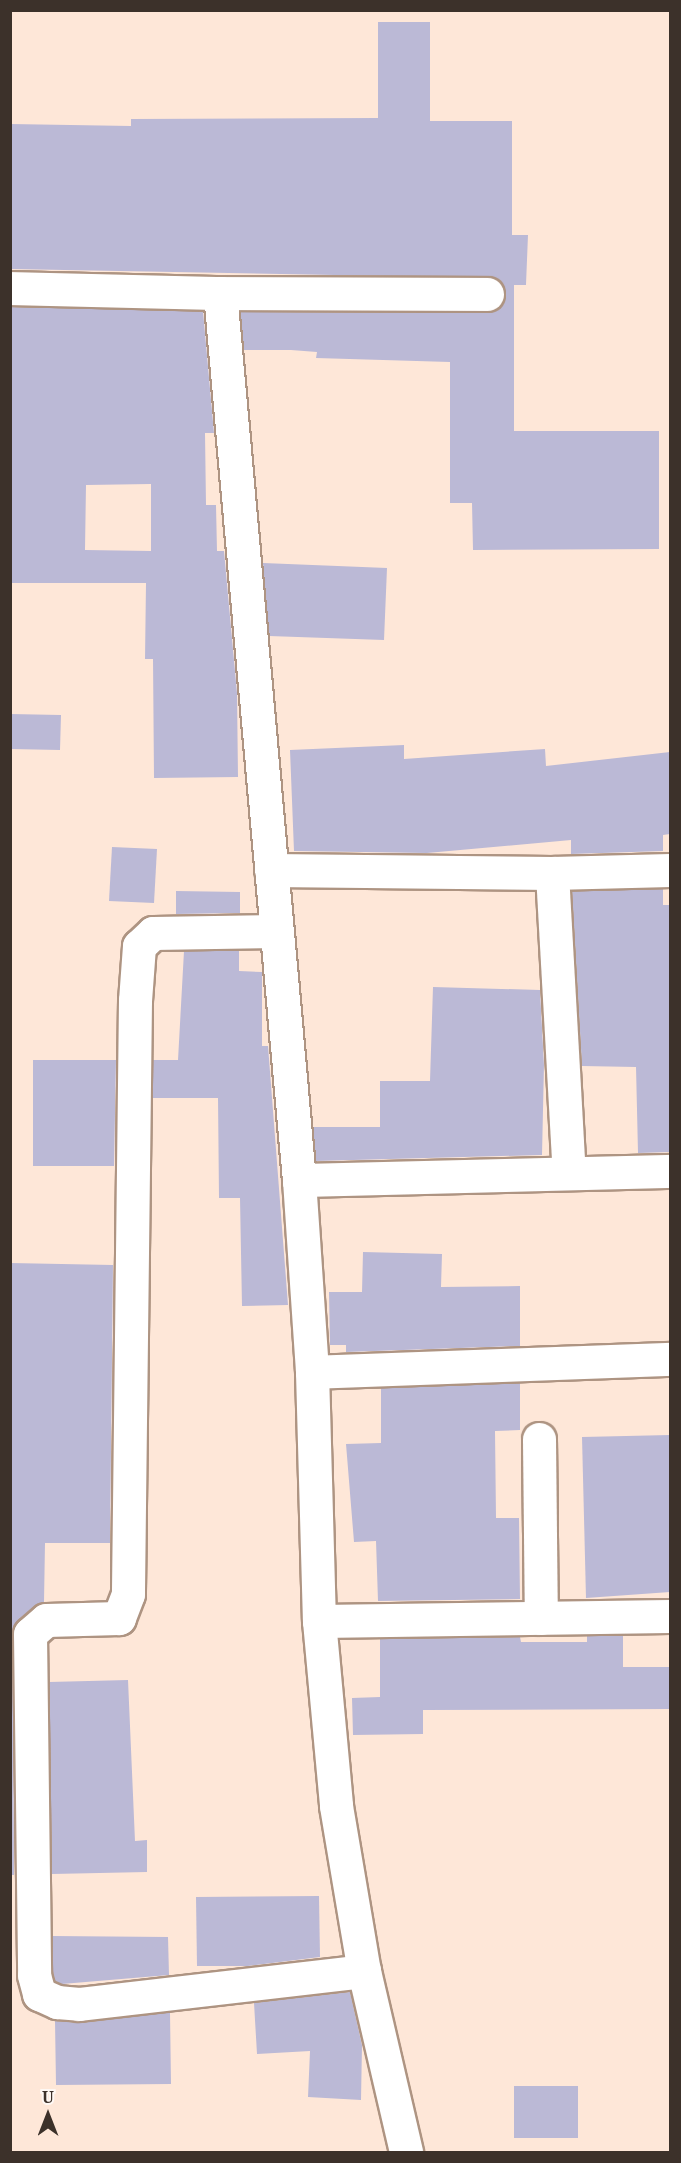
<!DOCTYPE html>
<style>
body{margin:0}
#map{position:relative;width:681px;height:2163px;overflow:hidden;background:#fee7d8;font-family:"Noto Serif",serif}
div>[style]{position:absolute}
.building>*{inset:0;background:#bbb9d6}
.roads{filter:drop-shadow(2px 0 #ae9482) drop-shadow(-2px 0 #ae9482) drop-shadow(0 2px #ae9482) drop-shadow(0 -2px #ae9482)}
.minor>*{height:33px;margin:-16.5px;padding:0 16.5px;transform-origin:16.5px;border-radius:16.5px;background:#fff}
span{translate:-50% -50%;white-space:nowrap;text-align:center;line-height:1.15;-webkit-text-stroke:6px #fef8f4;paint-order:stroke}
.frame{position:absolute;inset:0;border:12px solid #3c312a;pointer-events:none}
.north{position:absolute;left:18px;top:2085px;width:60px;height:60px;-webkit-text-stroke:4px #fef8f4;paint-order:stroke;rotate:0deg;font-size:16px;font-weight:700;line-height:24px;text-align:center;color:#3c312a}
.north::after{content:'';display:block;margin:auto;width:21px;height:27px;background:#3c312a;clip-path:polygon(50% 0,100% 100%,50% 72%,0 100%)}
</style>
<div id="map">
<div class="building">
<div style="clip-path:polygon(378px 22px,430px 22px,430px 121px,512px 121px,512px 235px,528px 235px,526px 285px,514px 285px,514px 431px,659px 431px,659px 549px,473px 550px,472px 503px,450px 503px,450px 362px,316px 358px,317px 352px,291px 350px,244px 350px,240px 312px,488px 313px,503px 304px,506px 295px,496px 278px,10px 269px,10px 124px,131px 126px,131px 119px,378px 118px)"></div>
<div style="clip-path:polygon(evenodd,10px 307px,203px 311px,214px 433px,205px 433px,206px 505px,216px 505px,217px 551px,224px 551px,237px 693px,238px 777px,154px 778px,153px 659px,145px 659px,146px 583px,10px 583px,10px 307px,151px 484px,151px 551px,85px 550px,86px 485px,151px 484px)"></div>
<div style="clip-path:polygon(263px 563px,387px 568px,384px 640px,269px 636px)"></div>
<div style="clip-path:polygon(10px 714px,61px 715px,60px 750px,10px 749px)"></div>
<div style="clip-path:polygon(404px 745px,404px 759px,545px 749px,546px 766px,670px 752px,670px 834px,663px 835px,663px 851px,571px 854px,571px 840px,427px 853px,294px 851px,290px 750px)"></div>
<div style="clip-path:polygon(112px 847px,157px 849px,154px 903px,109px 901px)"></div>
<div style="clip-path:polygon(663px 889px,663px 905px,670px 905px,670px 1152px,638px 1153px,636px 1067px,582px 1066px,572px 891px)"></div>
<div style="clip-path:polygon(176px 891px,240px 892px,240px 913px,176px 914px)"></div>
<div style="clip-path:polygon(239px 950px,239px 971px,262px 972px,262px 1046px,268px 1046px,288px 1305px,242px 1306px,240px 1198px,219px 1198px,218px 1098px,153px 1098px,153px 1060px,178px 1060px,184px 951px)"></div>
<div style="clip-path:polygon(433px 987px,540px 990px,544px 1065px,542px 1155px,316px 1161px,313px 1127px,380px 1127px,380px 1081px,430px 1081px)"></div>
<div style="clip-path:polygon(33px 1060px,116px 1060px,114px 1166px,33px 1166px)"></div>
<div style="clip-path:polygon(363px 1252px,442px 1254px,441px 1287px,520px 1286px,520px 1346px,346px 1352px,346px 1345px,330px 1345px,329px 1292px,362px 1292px)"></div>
<div style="clip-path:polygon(10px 1263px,113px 1265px,110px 1543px,45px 1543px,44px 1602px,34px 1606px,13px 1627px,14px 1875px,10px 1875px)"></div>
<div style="clip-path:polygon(520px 1383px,520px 1430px,495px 1431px,496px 1518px,519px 1518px,520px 1599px,378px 1601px,376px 1541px,354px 1542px,346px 1444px,381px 1443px,381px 1388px)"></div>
<div style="clip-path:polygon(670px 1435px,670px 1592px,586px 1598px,582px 1437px)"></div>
<div style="clip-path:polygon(623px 1635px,623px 1667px,670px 1667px,670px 1709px,423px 1710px,423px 1734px,353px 1735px,352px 1698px,380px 1697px,380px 1639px,520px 1637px,521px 1642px,587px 1642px,587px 1636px)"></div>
<div style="clip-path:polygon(128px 1680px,135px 1841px,147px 1840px,147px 1872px,52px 1874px,49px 1682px)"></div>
<div style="clip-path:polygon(319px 1896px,320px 1957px,248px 1966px,197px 1966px,196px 1897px)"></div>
<div style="clip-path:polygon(52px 1936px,168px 1937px,169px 1975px,62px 1984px,55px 1981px,53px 1972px)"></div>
<div style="clip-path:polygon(350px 1992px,362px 2045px,361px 2100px,308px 2097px,310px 2051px,257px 2054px,254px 2003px)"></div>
<div style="clip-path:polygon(170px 2012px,171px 2084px,56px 2085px,55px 2021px,81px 2023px)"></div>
<div style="clip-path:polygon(514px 2086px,578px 2086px,578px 2138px,514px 2138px)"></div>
</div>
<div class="roads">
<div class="minor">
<div style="left:10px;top:288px;width:210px;rotate:1.4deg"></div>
<div style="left:220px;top:293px;width:891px;rotate:84.91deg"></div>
<div style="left:299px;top:1180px;width:192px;rotate:86.1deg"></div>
<div style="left:312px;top:1372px;width:249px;rotate:88.4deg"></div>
<div style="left:319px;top:1621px;width:186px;rotate:84.7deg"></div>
<div style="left:336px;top:1806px;width:167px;rotate:80.4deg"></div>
<div style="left:364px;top:1971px;width:186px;rotate:76.9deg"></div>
<div style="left:220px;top:293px;width:267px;rotate:0.2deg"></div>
<div style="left:271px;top:870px;width:281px;rotate:0.6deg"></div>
<div style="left:552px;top:873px;width:118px;rotate:-1.5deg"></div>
<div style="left:552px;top:873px;width:300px;rotate:86.8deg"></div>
<div style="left:276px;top:931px;width:123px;rotate:179.1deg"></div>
<div style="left:153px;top:933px;width:19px;rotate:137deg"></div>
<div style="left:139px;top:946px;width:54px;rotate:94.2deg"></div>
<div style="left:135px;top:1000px;width:594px;rotate:90.68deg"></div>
<div style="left:128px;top:1594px;width:26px;rotate:111deg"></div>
<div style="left:119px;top:1618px;width:73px;rotate:178.4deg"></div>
<div style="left:46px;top:1620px;width:21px;rotate:139deg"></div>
<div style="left:30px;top:1634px;width:341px;rotate:89.3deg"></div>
<div style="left:34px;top:1975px;width:20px;rotate:75deg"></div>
<div style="left:39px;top:1994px;width:20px;rotate:24deg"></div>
<div style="left:57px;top:2002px;width:22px;rotate:5deg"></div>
<div style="left:79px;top:2004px;width:287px;rotate:-6.6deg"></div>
<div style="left:299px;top:1180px;width:371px;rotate:-1.4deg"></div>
<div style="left:312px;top:1372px;width:358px;rotate:-2.1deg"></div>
<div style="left:539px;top:1439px;width:179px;rotate:89.4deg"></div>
<div style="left:319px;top:1621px;width:351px;rotate:-0.8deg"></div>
</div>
</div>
<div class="frame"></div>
<div class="north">U</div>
</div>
